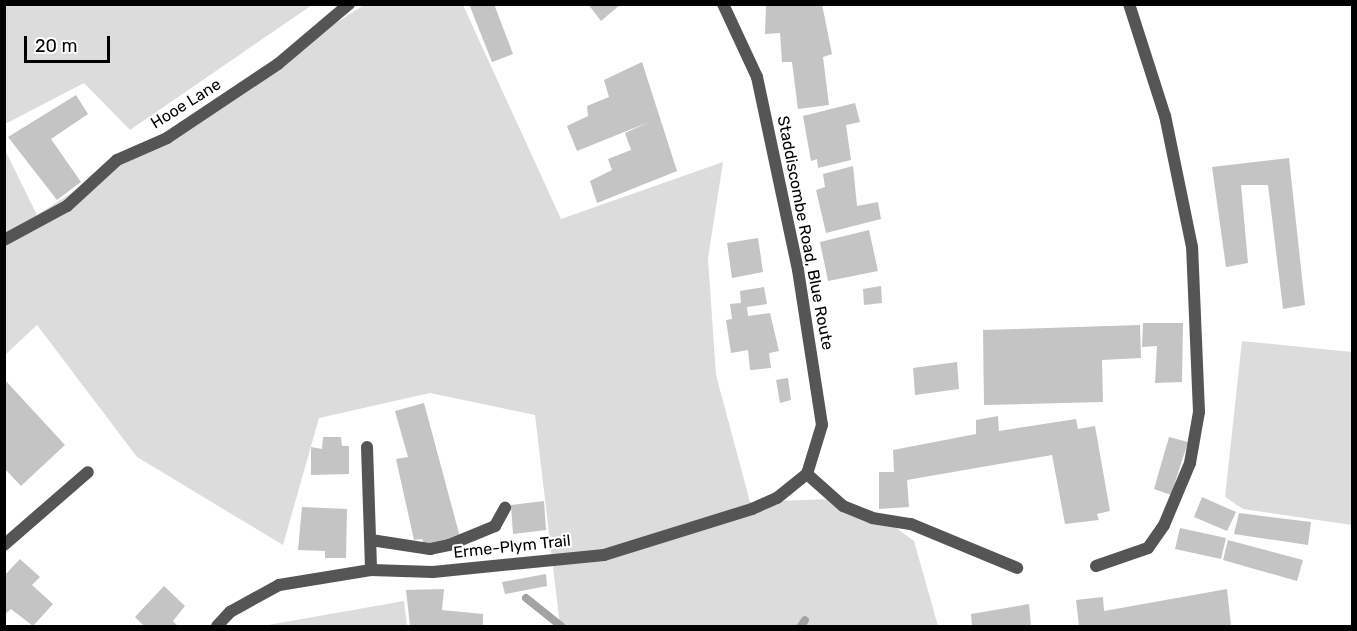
<!DOCTYPE html>
<style>
body{margin:0}
#map{position:relative;width:1357px;height:631px;overflow:hidden;background:#fff;font-family:Rubik,sans-serif}
div>[style]{position:absolute}
.green>*{inset:0;background:#dcdcdc}
.stream>*{height:8px;margin:-4px;padding:0 4px;transform-origin:4px;border-radius:4px;background:#a3a3a3}
.building>*{inset:0;background:#c4c4c4}
.service>*{height:12px;margin:-6px;padding:0 6px;transform-origin:6px;border-radius:6px;background:#555}
.minor>*{height:12px;margin:-6px;padding:0 6px;transform-origin:6px;border-radius:6px;background:#555}
span{translate:-50% -50%;white-space:nowrap;text-align:center;line-height:1.15;-webkit-text-stroke:4.5px #fff;paint-order:stroke}
.street-label{font-size:16px;color:#000}
.frame{position:absolute;inset:0;border:6px solid #000;pointer-events:none}
.scale{position:absolute;left:24px;top:36px;width:86px;height:27px;box-sizing:border-box;border:3px solid #000;border-top:0;padding-left:8px;font-size:18px;line-height:21px;white-space:nowrap;color:#000;-webkit-text-stroke:4px #fff;paint-order:stroke}
</style>
<div id="map">
<div class="green">
<div style="clip-path:polygon(5px 4px,312px 4px,312px 5px,130px 130px,84px 83px,5px 124px)"></div>
<div style="clip-path:polygon(364px 5px,463px 5px,561px 219px,723px 162px,708px 258px,716px 375px,750px 502px,832px 499px,873px 511px,914px 541px,938px 626px,560px 626px,535px 415px,430px 393px,319px 418px,283px 545px,137px 457px,37px 325px,5px 355px,4px 148px,37px 215px)"></div>
<div style="clip-path:polygon(1242px 341px,1352px 352px,1352px 525px,1243px 509px,1225px 497px)"></div>
<div style="clip-path:polygon(404px 601px,407px 626px,268px 625px)"></div>
</div>
<div class="stream">
<div style="left:526px;top:598px;width:45px;rotate:38.7deg"></div>
<div style="left:801px;top:626px;width:7px;rotate:-56deg"></div>
</div>
<div class="building">
<div style="clip-path:polygon(469px 4px,494px 4px,513px 54px,492px 62px)"></div>
<div style="clip-path:polygon(588px 4px,621px 4px,601px 21px)"></div>
<div style="clip-path:polygon(766px 4px,822px 4px,832px 54px,823px 57px,829px 105px,798px 109px,792px 62px,782px 62px,780px 33px,765px 34px)"></div>
<div style="clip-path:polygon(642px 62px,677px 171px,597px 203px,590px 181px,612px 170px,608px 159px,631px 150px,625px 133px,649px 122px,577px 151px,567px 126px,588px 116px,587px 106px,609px 97px,604px 80px)"></div>
<div style="clip-path:polygon(76px 95px,88px 114px,51px 139px,81px 182px,57px 200px,8px 137px)"></div>
<div style="clip-path:polygon(855px 103px,860px 122px,846px 125px,851px 160px,818px 168px,817px 159px,811px 161px,803px 116px)"></div>
<div style="clip-path:polygon(1289px 158px,1305px 305px,1283px 309px,1268px 185px,1241px 185px,1248px 263px,1226px 267px,1212px 167px)"></div>
<div style="clip-path:polygon(853px 166px,857px 206px,878px 202px,881px 219px,826px 233px,816px 190px,825px 187px,823px 174px)"></div>
<div style="clip-path:polygon(869px 230px,878px 271px,828px 281px,820px 242px)"></div>
<div style="clip-path:polygon(758px 238px,763px 272px,732px 278px,727px 243px)"></div>
<div style="clip-path:polygon(881px 286px,882px 303px,864px 305px,863px 289px)"></div>
<div style="clip-path:polygon(764px 287px,767px 304px,747px 307px,748px 316px,770px 313px,779px 351px,769px 353px,771px 368px,750px 370px,748px 350px,731px 353px,726px 320px,732px 319px,730px 304px,741px 303px,740px 291px)"></div>
<div style="clip-path:polygon(1143px 323px,1183px 323px,1182px 382px,1155px 383px,1157px 346px,1142px 347px)"></div>
<div style="clip-path:polygon(1140px 325px,1141px 358px,1102px 360px,1103px 402px,984px 405px,983px 330px)"></div>
<div style="clip-path:polygon(957px 362px,959px 389px,915px 395px,913px 368px)"></div>
<div style="clip-path:polygon(788px 378px,791px 400px,780px 403px,776px 380px)"></div>
<div style="clip-path:polygon(4px 379px,65px 445px,21px 486px,4px 468px)"></div>
<div style="clip-path:polygon(424px 403px,460px 537px,426px 549px,422px 539px,414px 540px,396px 459px,408px 457px,395px 411px)"></div>
<div style="clip-path:polygon(998px 416px,999px 431px,1076px 419px,1078px 429px,1095px 426px,1110px 511px,1097px 514px,1099px 520px,1065px 524px,1052px 455px,907px 480px,909px 507px,879px 509px,879px 472px,894px 472px,893px 450px,976px 434px,976px 420px)"></div>
<div style="clip-path:polygon(323px 437px,341px 437px,342px 446px,349px 446px,349px 474px,311px 475px,311px 447px,322px 449px)"></div>
<div style="clip-path:polygon(1169px 437px,1188px 442px,1171px 495px,1154px 489px)"></div>
<div style="clip-path:polygon(1202px 497px,1236px 512px,1227px 531px,1194px 517px)"></div>
<div style="clip-path:polygon(544px 501px,546px 530px,513px 534px,511px 505px)"></div>
<div style="clip-path:polygon(302px 507px,347px 509px,346px 558px,325px 558px,325px 551px,298px 550px)"></div>
<div style="clip-path:polygon(1239px 513px,1311px 522px,1308px 545px,1234px 534px)"></div>
<div style="clip-path:polygon(1180px 528px,1226px 538px,1221px 559px,1175px 549px)"></div>
<div style="clip-path:polygon(1228px 540px,1303px 560px,1297px 581px,1223px 560px)"></div>
<div style="clip-path:polygon(20px 559px,40px 577px,32px 585px,53px 604px,33px 626px,11px 609px,4px 615px,4px 576px)"></div>
<div style="clip-path:polygon(546px 574px,547px 586px,505px 594px,502px 582px)"></div>
<div style="clip-path:polygon(164px 586px,185px 606px,173px 621px,178px 626px,144px 626px,135px 617px)"></div>
<div style="clip-path:polygon(444px 589px,442px 610px,483px 614px,483px 626px,410px 626px,406px 590px)"></div>
<div style="clip-path:polygon(1227px 589px,1231px 626px,1079px 626px,1076px 600px,1103px 597px,1104px 611px)"></div>
<div style="clip-path:polygon(1029px 604px,1031px 626px,972px 626px,971px 614px)"></div>
</div>
<div class="service">
<div style="left:367px;top:447px;width:123px;rotate:88.1deg"></div>
<div style="left:807px;top:474px;width:48px;rotate:41.6deg"></div>
<div style="left:843px;top:506px;width:31px;rotate:22deg"></div>
<div style="left:872px;top:518px;width:39px;rotate:9deg"></div>
<div style="left:911px;top:524px;width:115px;rotate:22.5deg"></div>
<div style="left:371px;top:540px;width:60px;rotate:8.7deg"></div>
<div style="left:430px;top:549px;width:19px;rotate:-12deg"></div>
<div style="left:449px;top:545px;width:50px;rotate:-22.4deg"></div>
<div style="left:495px;top:526px;width:21px;rotate:-61deg"></div>
<div style="left:4px;top:545px;width:111px;rotate:-41deg"></div>
<div style="left:1096px;top:566px;width:55px;rotate:-19.1deg"></div>
<div style="left:1148px;top:548px;width:28px;rotate:-55deg"></div>
<div style="left:1164px;top:525px;width:67px;rotate:-67.2deg"></div>
<div style="left:1190px;top:463px;width:52px;rotate:-80deg"></div>
<div style="left:1199px;top:412px;width:165px;rotate:-92.4deg"></div>
<div style="left:1192px;top:247px;width:134px;rotate:-101.6deg"></div>
<div style="left:1165px;top:116px;width:118px;rotate:-107.8deg"></div>
</div>
<div class="minor">
<div style="left:4px;top:240px;width:72px;rotate:-28.4deg"></div>
<div style="left:67px;top:206px;width:68px;rotate:-42.6deg"></div>
<div style="left:117px;top:160px;width:55px;rotate:-23.7deg"></div>
<div style="left:167px;top:138px;width:133px;rotate:-33.7deg"></div>
<div style="left:278px;top:64px;width:93px;rotate:-40.2deg"></div>
<div style="left:217px;top:626px;width:19px;rotate:-47deg"></div>
<div style="left:230px;top:612px;width:56px;rotate:-28.9deg"></div>
<div style="left:279px;top:585px;width:93px;rotate:-9.3deg"></div>
<div style="left:371px;top:570px;width:62px;rotate:1.8deg"></div>
<div style="left:433px;top:572px;width:172px;rotate:-5.7deg"></div>
<div style="left:604px;top:555px;width:155px;rotate:-17.3deg"></div>
<div style="left:752px;top:509px;width:27px;rotate:-24deg"></div>
<div style="left:777px;top:498px;width:38px;rotate:-39deg"></div>
<div style="left:807px;top:474px;width:51px;rotate:-73deg"></div>
<div style="left:822px;top:425px;width:157px;rotate:-98.8deg"></div>
<div style="left:798px;top:270px;width:197px;rotate:-102deg"></div>
<div style="left:757px;top:77px;width:81px;rotate:-115deg"></div>
</div>
<div class="street-label">
<span style="left:186px;top:104px;rotate:-32deg">Hooe Lane</span>
<span style="left:805px;top:233px;rotate:79deg">Staddiscombe Road, Blue Route</span>
<span style="left:512px;top:547px;rotate:-6deg">Erme-Plym Trail</span>
</div>
<div class="frame"></div>
<div class="scale">20 m</div>
</div>
